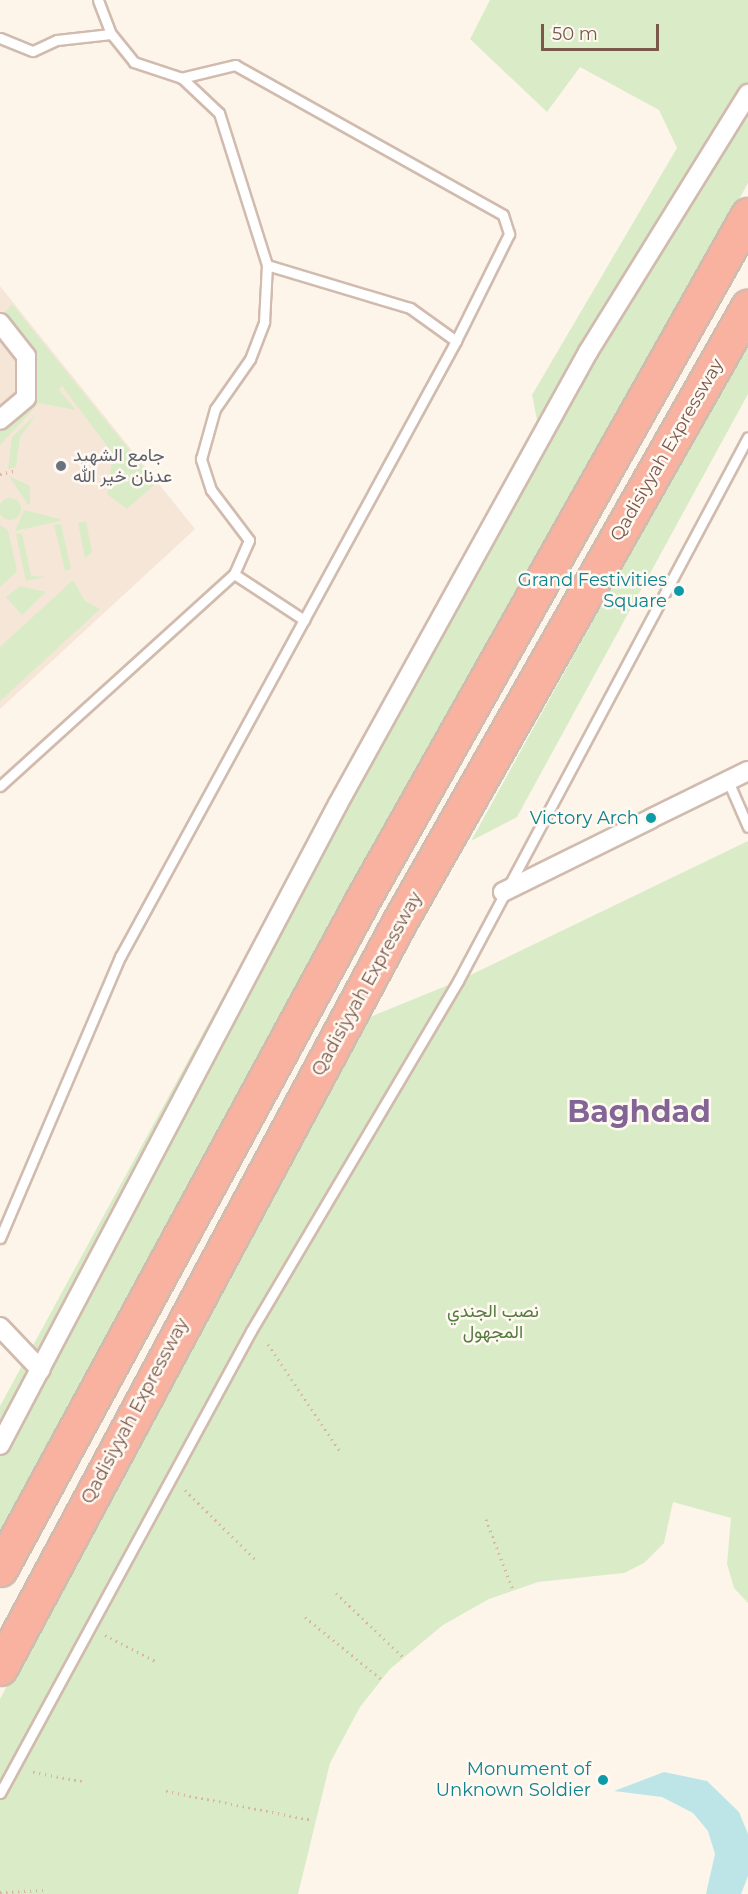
<!DOCTYPE html>
<meta charset="utf-8">
<style>
body{margin:0}
#map{position:relative;width:748px;height:1894px;overflow:hidden;background:#fdf5ea;font-family:Montserrat,Vazirmatn,sans-serif}
div>[style]{position:absolute}
.residential>*{inset:0;background:#f5e6d8}
.green>*{inset:0;background:#d9ecc7}
.round{border-radius:50%}
.water>*{inset:0;background:#bde5e8}
.path>*{height:3px;margin-top:-1.5px;transform-origin:0;background:repeating-linear-gradient(90deg,#dab5a3 0 1.5px,transparent 0 6px)}
.roads{filter:drop-shadow(2px 0 #d1bbae) drop-shadow(-2px 0 #d1bbae) drop-shadow(0 2px #d1bbae) drop-shadow(0 -2px #d1bbae)}
.service>*{height:9px;margin:-4.5px;padding:0 4.5px;transform-origin:4.5px;border-radius:4.5px;background:#fff}
.minor>*{height:18px;margin:-9px;padding:0 9px;transform-origin:9px;border-radius:9px;background:#fff}
.motorway>*{height:33px;margin:-16.5px;padding:0 16.5px;transform-origin:16.5px;border-radius:16.5px;background:#f9b2a0}
.dots>*{width:16px;height:16px;translate:-50% -50%;box-sizing:border-box;border:3px solid #fff9f2;border-radius:50%}
span{translate:-50% -50%;white-space:nowrap;text-align:center;line-height:1.15;-webkit-text-stroke:5px #fff9f2;paint-order:stroke}
.street-label{font-size:18px;color:#7a594c}
.worship-label{font-size:18px;color:#5b616d}
.left{translate:0 -50%;text-align:left}
.culture-label{font-size:18px;color:#0d838f}
.right{translate:-100% -50%;text-align:right}
.park-label{font-size:18px;color:#557a40}
.town-label{font-size:30px;color:#826495;font-weight:700}
.scale{position:absolute;left:541px;top:24px;width:118px;height:27px;box-sizing:border-box;border:3px solid #7a594c;border-top:0;padding-left:8px;font-size:18px;line-height:21px;white-space:nowrap;color:#7a594c;-webkit-text-stroke:4px #fff9f2;paint-order:stroke}
</style>
<div id="map">
<div class="residential">
<div style="clip-path:polygon(0 286px,195px 529px,0 709px)"></div>
</div>
<div class="green">
<div style="clip-path:polygon(490px 0,748px 0,748px 183px,0 1540px,0 1406px,537px 420px,532px 395px,677px 148px,659px 110px,580px 67px,547px 112px,470px 39px)"></div>
<div style="clip-path:polygon(12px 304px,156px 483px,127px 509px,107px 494px,113px 454px,62px 386px,59px 390px,76px 410px,39px 403px,0 445px,0 424px,33px 396px,37px 361px,5px 312px)"></div>
<div style="clip-path:polygon(748px 340px,748px 394px,517px 817px,471px 841px)"></div>
<div style="clip-path:polygon(36px 415px,20px 437px,16px 467px,8px 469px,12px 437px)"></div>
<div style="clip-path:polygon(9px 476px,30px 486px,30px 504px,28px 505px)"></div>
<div class="round" style="left:-1px;top:498px;width:22px;height:22px"></div>
<div style="clip-path:polygon(24px 510px,60px 519px,60px 521px,15px 531px)"></div>
<div style="clip-path:polygon(86px 521px,92px 552px,85px 558px,78px 523px)"></div>
<div style="clip-path:polygon(61px 524px,71px 569px,65px 571px,54px 525px)"></div>
<div style="clip-path:polygon(0 525px,8px 530px,17px 571px,0 587px)"></div>
<div style="clip-path:polygon(22px 533px,31px 576px,46px 577px,26px 581px,16px 534px)"></div>
<div style="clip-path:polygon(73px 580px,85px 601px,100px 609px,0 701px,0 647px)"></div>
<div style="clip-path:polygon(20px 586px,46px 592px,22px 615px,6px 597px)"></div>
<div style="clip-path:polygon(748px 841px,748px 1603px,734px 1588px,727px 1564px,731px 1518px,673px 1502px,664px 1543px,644px 1563px,624px 1573px,538px 1582px,489px 1599px,443px 1625px,390px 1669px,360px 1707px,330px 1763px,298px 1894px,0 1894px,0 1699px,370px 1017px,458px 981px)"></div>
</div>
<div class="water">
<div style="clip-path:polygon(664px 1772px,707px 1781px,739px 1812px,748px 1834px,748px 1876px,741px 1894px,706px 1894px,715px 1854px,708px 1831px,693px 1813px,662px 1797px,614px 1791px)"></div>
</div>
<div class="path">
<div style="left:0;top:474px;width:17px;rotate:-13deg"></div>
<div style="left:268px;top:1344px;width:131px;rotate:56.2deg"></div>
<div style="left:185px;top:1490px;width:101px;rotate:44.6deg"></div>
<div style="left:486px;top:1519px;width:76px;rotate:69.2deg"></div>
<div style="left:336px;top:1593px;width:93px;rotate:43.7deg"></div>
<div style="left:305px;top:1617px;width:98px;rotate:39.2deg"></div>
<div style="left:105px;top:1635px;width:59px;rotate:27.4deg"></div>
<div style="left:33px;top:1772px;width:50px;rotate:10.4deg"></div>
<div style="left:166px;top:1791px;width:149px;rotate:11.2deg"></div>
<div style="left:0;top:1892px;width:43px;rotate:-2.7deg"></div>
</div>
<div class="roads">
<div class="service">
<div style="left:0;top:38px;width:35px;rotate:22deg"></div>
<div style="left:33px;top:51px;width:26px;rotate:-25deg"></div>
<div style="left:57px;top:40px;width:54px;rotate:-6.3deg"></div>
<div style="left:181px;top:78px;width:56px;rotate:-13.5deg"></div>
<div style="left:235px;top:65px;width:307px;rotate:29.2deg"></div>
<div style="left:503px;top:215px;width:20px;rotate:72deg"></div>
<div style="left:509px;top:234px;width:119px;rotate:116.4deg"></div>
<div style="left:234px;top:574px;width:84px;rotate:33.3deg"></div>
<div style="left:728px;top:781px;width:50px;rotate:66.5deg"></div>
<div style="left:0;top:786px;width:316px;rotate:-42.2deg"></div>
<div style="left:234px;top:574px;width:37px;rotate:-66deg"></div>
<div style="left:249px;top:540px;width:63px;rotate:-127.2deg"></div>
<div style="left:211px;top:490px;width:33px;rotate:-108deg"></div>
<div style="left:201px;top:459px;width:52px;rotate:-74.4deg"></div>
<div style="left:215px;top:409px;width:61px;rotate:-55deg"></div>
<div style="left:250px;top:359px;width:40px;rotate:-69deg"></div>
<div style="left:264px;top:322px;width:57px;rotate:-87deg"></div>
<div style="left:0;top:1238px;width:306px;rotate:-66.9deg"></div>
<div style="left:120px;top:957px;width:702px;rotate:-61.39deg"></div>
<div style="left:456px;top:341px;width:57px;rotate:-144.3deg"></div>
<div style="left:410px;top:308px;width:149px;rotate:-163.3deg"></div>
<div style="left:267px;top:265px;width:159px;rotate:-107.5deg"></div>
<div style="left:219px;top:113px;width:51px;rotate:-136.6deg"></div>
<div style="left:182px;top:78px;width:51px;rotate:-161.6deg"></div>
<div style="left:134px;top:62px;width:36px;rotate:-129deg"></div>
<div style="left:111px;top:34px;width:36px;rotate:-111deg"></div>
<div style="left:0;top:1793px;width:526px;rotate:-61.49deg"></div>
<div style="left:251px;top:1331px;width:407px;rotate:-59.4deg"></div>
<div style="left:458px;top:981px;width:616px;rotate:-61.94deg"></div>
</div>
<div class="minor">
<div style="left:0;top:323px;width:42px;rotate:51.8deg"></div>
<div style="left:26px;top:356px;width:42px;rotate:90deg"></div>
<div style="left:26px;top:398px;width:34px;rotate:140deg"></div>
<div style="left:652px;top:818px;width:107px;rotate:-26.1deg"></div>
<div style="left:503px;top:892px;width:165px;rotate:-26.3deg"></div>
<div style="left:0;top:1327px;width:59px;rotate:46.4deg"></div>
<div style="left:0;top:1445px;width:725px;rotate:-62.2deg"></div>
<div style="left:338px;top:804px;width:517px;rotate:-61.05deg"></div>
<div style="left:588px;top:352px;width:304px;rotate:-58.2deg"></div>
</div>
<div class="motorway">
<div style="left:0;top:1569px;width:762px;rotate:-61.55deg"></div>
<div style="left:363px;top:899px;width:785px;rotate:-60.63deg"></div>
<div style="left:0;top:1668px;width:850px;rotate:-61.84deg"></div>
<div style="left:401px;top:919px;width:704px;rotate:-60.45deg"></div>
</div>
</div>
<div class="dots">
<div style="left:61px;top:466px;background:#6b7280"></div>
<div style="left:679px;top:591px;background:#0f9aa8"></div>
<div style="left:651px;top:818px;background:#0f9aa8"></div>
<div style="left:603px;top:1780px;background:#0f9aa8"></div>
</div>
<div class="street-label">
<span style="left:667px;top:450px;rotate:-60deg">Qadisiyyah Expressway</span>
<span style="left:367px;top:984px;rotate:-61deg">Qadisiyyah Expressway</span>
<span style="left:135px;top:1411px;rotate:-62deg">Qadisiyyah Expressway</span>
</div>
<div class="worship-label">
<span class="left" style="left:73px;top:466px">جامع الشهيد<br>عدنان خير الله</span>
</div>
<div class="culture-label">
<span class="right" style="left:667px;top:591px">Grand Festivities<br>Square</span>
<span class="right" style="left:639px;top:818px">Victory Arch</span>
<span class="right" style="left:591px;top:1780px">Monument of<br>Unknown Soldier</span>
</div>
<div class="park-label">
<span style="left:493px;top:1322px">نصب الجندي<br>المجهول</span>
</div>
<div class="town-label">
<span style="left:639px;top:1112px">Baghdad</span>
</div>
<div class="scale">50 m</div>
</div>
